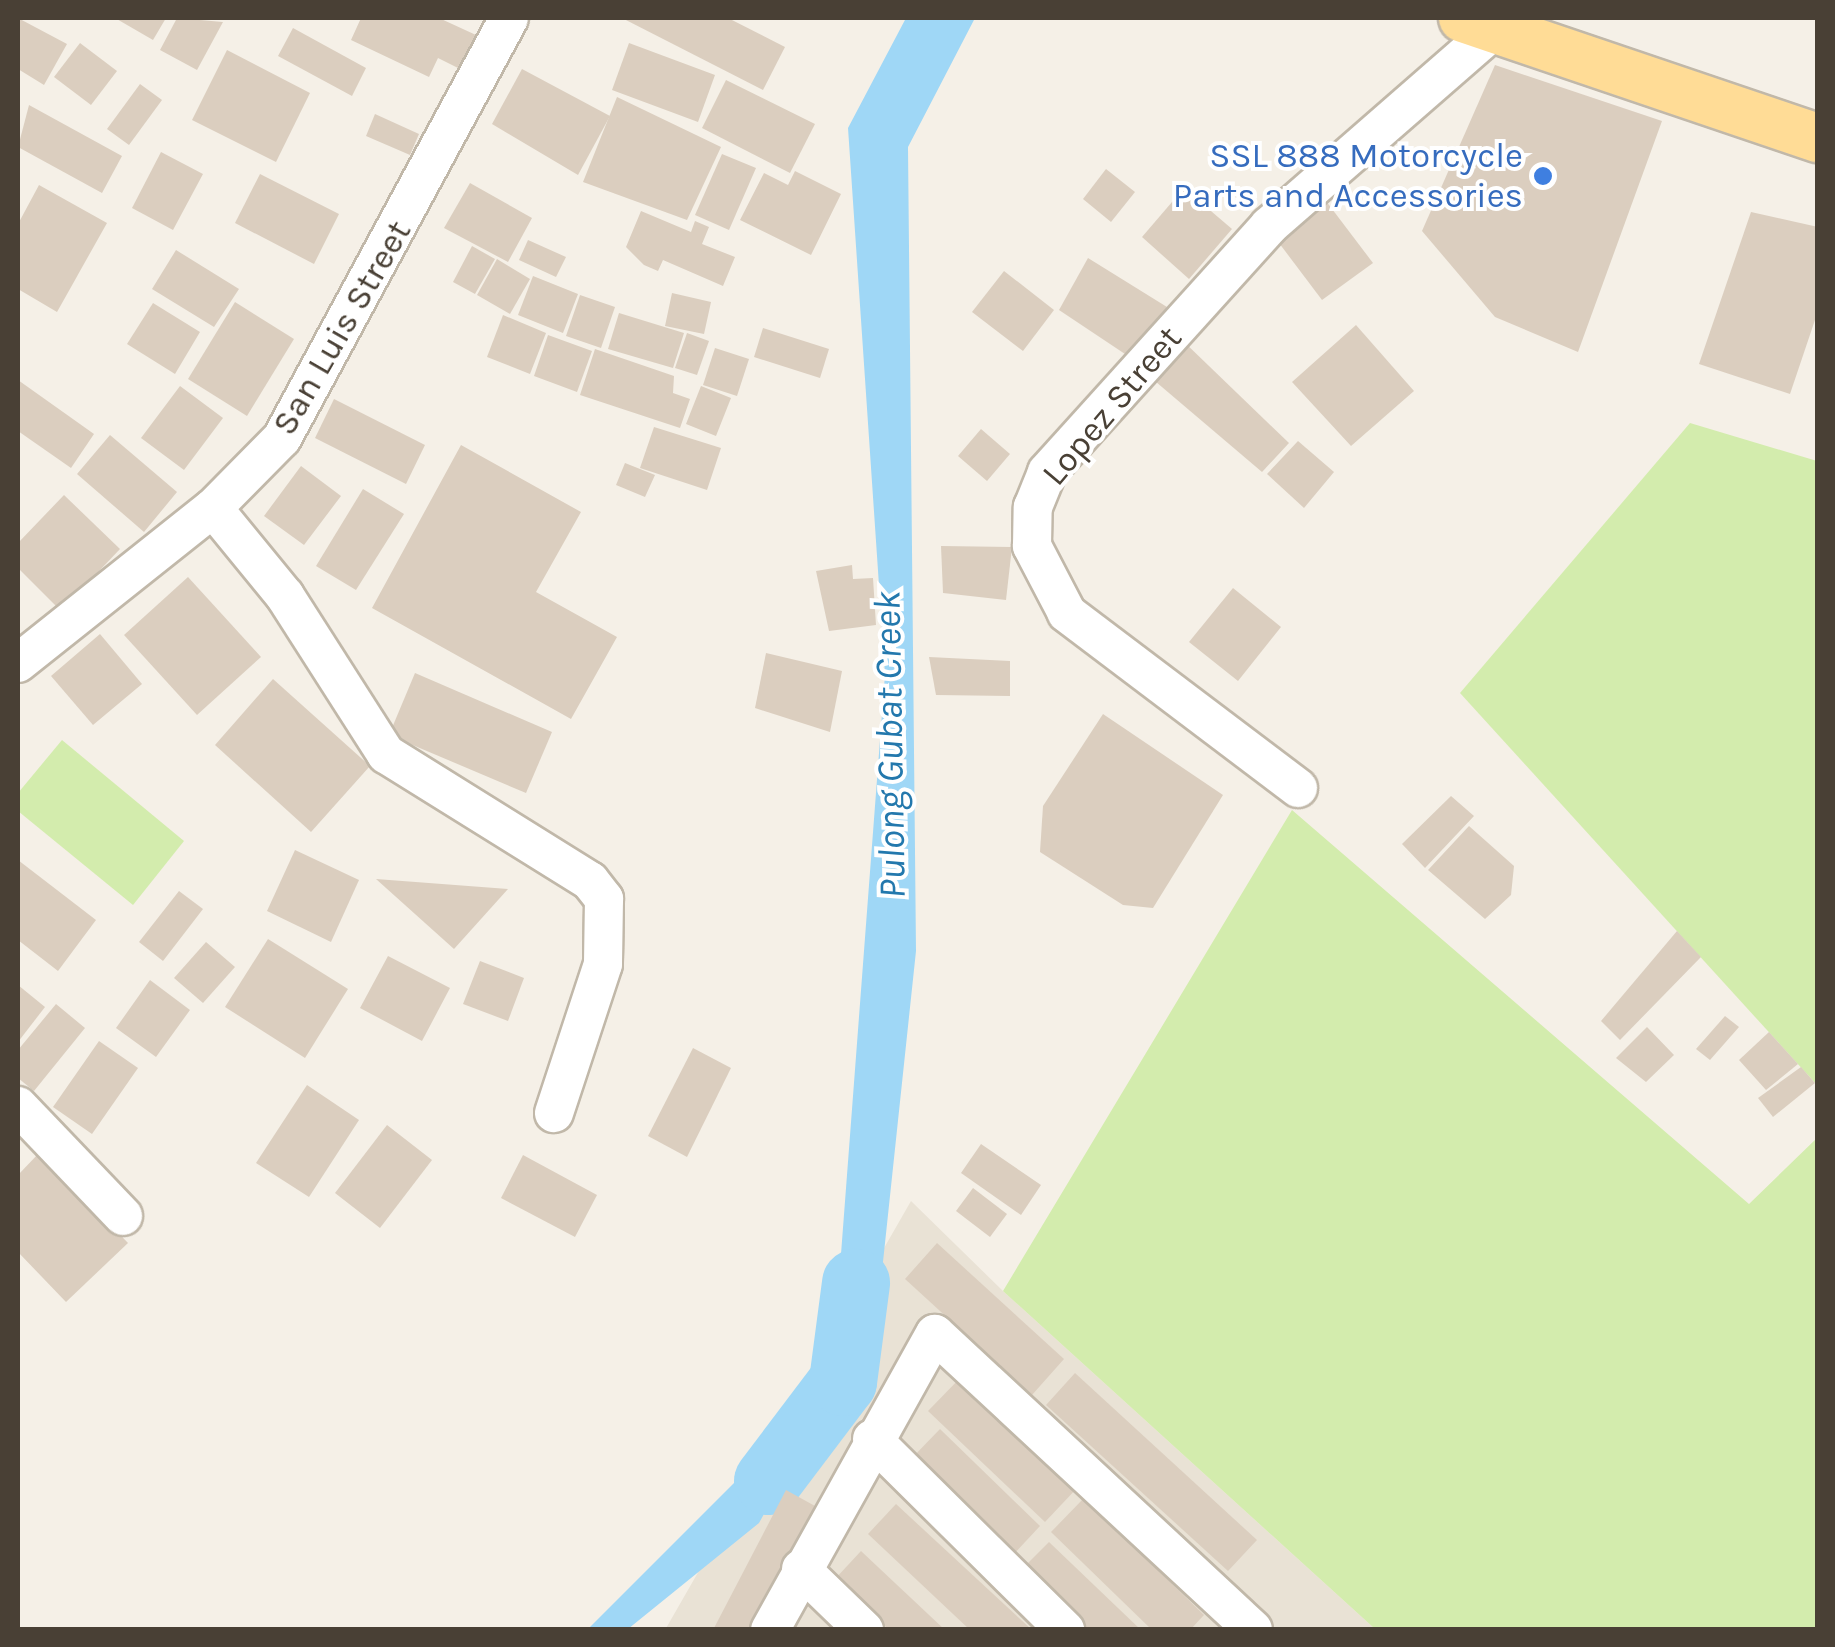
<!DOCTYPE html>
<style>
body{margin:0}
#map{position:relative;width:1835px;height:1647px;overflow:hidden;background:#f5f0e7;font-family:Karla,sans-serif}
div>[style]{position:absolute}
.residential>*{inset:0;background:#e9e2d5}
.green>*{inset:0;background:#d3ecad}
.water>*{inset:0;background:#9fd7f6}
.river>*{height:68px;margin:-34px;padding:0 34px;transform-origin:34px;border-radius:34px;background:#9fd7f6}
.building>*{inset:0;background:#dbcebf}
.roads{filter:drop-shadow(2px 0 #c1b8a9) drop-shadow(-2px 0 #c1b8a9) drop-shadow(0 2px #c1b8a9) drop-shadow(0 -2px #c1b8a9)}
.minor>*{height:38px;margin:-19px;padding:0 19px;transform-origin:19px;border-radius:19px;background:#fff}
.major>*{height:48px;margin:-24px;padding:0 24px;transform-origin:24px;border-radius:24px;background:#ffdc96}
.dots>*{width:28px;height:28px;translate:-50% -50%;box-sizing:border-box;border:5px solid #fff;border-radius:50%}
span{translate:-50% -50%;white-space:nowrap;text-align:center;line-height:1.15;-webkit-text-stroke:8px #fff;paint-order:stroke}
.shop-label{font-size:35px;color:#366cbe}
.right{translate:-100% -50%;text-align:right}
.street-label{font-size:35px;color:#494035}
.water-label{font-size:38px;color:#2378ad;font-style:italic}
.frame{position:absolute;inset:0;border:20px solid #494035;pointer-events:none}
</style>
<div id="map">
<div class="residential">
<div style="clip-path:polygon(911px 1201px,1003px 1291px,1375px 1629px,665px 1630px)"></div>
</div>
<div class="green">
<div style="clip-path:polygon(1690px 423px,1817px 461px,1817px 1085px,1460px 693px)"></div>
<div style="clip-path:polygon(62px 740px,184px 841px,133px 905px,18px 811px,18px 793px)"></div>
<div style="clip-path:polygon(1292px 810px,1749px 1204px,1817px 1138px,1817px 1629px,1375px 1629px,1003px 1291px)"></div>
</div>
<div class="water">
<div style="clip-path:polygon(906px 18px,975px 18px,908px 147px,916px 951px,878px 1309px,759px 1523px,628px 1629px,588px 1629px,831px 1386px,885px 674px,848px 128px)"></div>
</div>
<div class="river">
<div style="left:768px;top:1481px;width:124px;rotate:-52.9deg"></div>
<div style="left:843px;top:1382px;width:100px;rotate:-82.5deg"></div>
</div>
<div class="building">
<div style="clip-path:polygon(18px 18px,67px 44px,44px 85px,18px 69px)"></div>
<div style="clip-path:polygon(115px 18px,166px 18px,153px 40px)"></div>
<div style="clip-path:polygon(177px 18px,223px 22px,197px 70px,160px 50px)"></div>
<div style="clip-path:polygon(361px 18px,439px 18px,476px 35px,460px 69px,438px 58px,429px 77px,351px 40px)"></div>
<div style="clip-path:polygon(622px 18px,728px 18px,785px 47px,763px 90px)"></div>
<div style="clip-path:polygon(293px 28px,366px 68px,352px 96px,278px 56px)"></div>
<div style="clip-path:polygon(80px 43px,117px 71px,91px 105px,54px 77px)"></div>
<div style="clip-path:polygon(629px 43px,715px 75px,698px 122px,612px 90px)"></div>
<div style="clip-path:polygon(227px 50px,310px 93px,276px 162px,192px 120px)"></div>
<div style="clip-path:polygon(1495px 65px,1662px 121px,1578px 352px,1495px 317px,1422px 231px)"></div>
<div style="clip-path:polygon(522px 69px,610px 116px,578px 175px,492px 124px)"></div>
<div style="clip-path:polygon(726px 80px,815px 124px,790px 173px,702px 128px)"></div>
<div style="clip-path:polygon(140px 84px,162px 100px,129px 145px,107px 129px)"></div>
<div style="clip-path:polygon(617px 97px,721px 147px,687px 220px,583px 182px)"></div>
<div style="clip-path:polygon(29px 105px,122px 156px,102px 193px,18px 147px)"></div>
<div style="clip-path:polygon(375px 114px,419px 134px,410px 155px,366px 136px)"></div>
<div style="clip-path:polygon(161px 152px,203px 174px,173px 230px,132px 208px)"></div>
<div style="clip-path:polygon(722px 154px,756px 168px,729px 230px,695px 215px)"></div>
<div style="clip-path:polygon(1106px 169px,1135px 192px,1111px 222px,1083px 199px)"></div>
<div style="clip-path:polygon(795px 171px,841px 194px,811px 255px,740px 220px,764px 173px,788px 185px)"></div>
<div style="clip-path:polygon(260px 174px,339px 214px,314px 264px,235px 223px)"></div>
<div style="clip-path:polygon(470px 183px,532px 218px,508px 262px,444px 228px)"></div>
<div style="clip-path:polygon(39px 185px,107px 223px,57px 312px,18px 289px,18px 224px)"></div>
<div style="clip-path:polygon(1184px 188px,1232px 229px,1189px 279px,1142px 237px)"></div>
<div style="clip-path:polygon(1326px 201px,1373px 263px,1322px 300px,1276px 239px)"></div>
<div style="clip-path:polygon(641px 211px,691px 232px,695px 221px,709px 227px,702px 244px,735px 257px,723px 286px,663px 260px,658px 271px,644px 265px,626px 247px)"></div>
<div style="clip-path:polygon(1751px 212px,1818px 227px,1818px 311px,1790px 394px,1699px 364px)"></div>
<div style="clip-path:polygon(528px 240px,566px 257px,556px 277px,519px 260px)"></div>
<div style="clip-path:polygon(472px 246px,495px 259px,475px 294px,453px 282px)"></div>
<div style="clip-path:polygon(176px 250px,239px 289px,214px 327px,152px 289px)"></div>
<div style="clip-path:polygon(1088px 258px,1167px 307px,1131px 358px,1059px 310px)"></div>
<div style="clip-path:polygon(497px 259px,530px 279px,510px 314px,477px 295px)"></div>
<div style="clip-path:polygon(1004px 271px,1054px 310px,1023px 351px,972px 312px)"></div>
<div style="clip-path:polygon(533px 276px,578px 294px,563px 333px,518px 315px)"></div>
<div style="clip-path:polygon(672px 293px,711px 302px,704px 334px,665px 326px)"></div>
<div style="clip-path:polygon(580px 295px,615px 307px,601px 348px,566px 336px)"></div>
<div style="clip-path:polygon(235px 302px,294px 339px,247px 416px,188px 379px)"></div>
<div style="clip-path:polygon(153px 303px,200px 332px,175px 374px,127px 344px)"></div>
<div style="clip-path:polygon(619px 313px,684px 333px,673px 368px,608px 349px)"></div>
<div style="clip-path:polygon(503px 315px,546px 333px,530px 374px,487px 357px)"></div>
<div style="clip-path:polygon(1356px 325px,1414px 391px,1351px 446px,1292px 382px)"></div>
<div style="clip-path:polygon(763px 328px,829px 349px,820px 378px,754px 357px)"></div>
<div style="clip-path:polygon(687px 333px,709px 341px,697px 375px,675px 368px)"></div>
<div style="clip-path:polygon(548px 335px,592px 351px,577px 392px,534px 376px)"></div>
<div style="clip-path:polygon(1181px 339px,1289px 443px,1262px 472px,1149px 376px)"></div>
<div style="clip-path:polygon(715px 348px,749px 359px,737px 396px,703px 385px)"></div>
<div style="clip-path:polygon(595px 349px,674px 376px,673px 393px,690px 399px,680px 428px,580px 395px)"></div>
<div style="clip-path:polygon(18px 380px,94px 434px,71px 468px,18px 431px)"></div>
<div style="clip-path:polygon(180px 386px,223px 418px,184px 470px,141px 438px)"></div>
<div style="clip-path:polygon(701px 386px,731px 398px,716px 436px,686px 424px)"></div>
<div style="clip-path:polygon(334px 399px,425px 445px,406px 484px,315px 438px)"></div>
<div style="clip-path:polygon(654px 427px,721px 448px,707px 490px,640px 468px)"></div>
<div style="clip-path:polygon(981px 429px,1010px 454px,987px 481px,958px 456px)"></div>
<div style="clip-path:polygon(110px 435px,177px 492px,144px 532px,77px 474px)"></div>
<div style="clip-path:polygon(1298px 441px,1334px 472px,1304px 508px,1267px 474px)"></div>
<div style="clip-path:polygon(461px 445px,581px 512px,536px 592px,617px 637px,571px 719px,372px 608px)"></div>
<div style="clip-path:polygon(625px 463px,655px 475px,645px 497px,616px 485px)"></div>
<div style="clip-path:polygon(301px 466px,341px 496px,304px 545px,264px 516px)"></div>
<div style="clip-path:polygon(363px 489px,404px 514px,356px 590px,316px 566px)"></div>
<div style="clip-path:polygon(64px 495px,120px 549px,61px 611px,18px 568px,18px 543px)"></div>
<div style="clip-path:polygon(941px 546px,1012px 547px,1006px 600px,943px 593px)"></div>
<div style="clip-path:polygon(852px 565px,853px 579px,873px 578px,876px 625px,829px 631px,816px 571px)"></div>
<div style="clip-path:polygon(188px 577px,261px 657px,197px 715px,124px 635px)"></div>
<div style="clip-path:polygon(1233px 588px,1281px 627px,1238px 681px,1189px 642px)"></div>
<div style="clip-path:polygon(100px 634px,142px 684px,93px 725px,51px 676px)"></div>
<div style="clip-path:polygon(766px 653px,842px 671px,830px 732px,755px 708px)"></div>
<div style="clip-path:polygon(929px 657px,1010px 661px,1010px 696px,936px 695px)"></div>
<div style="clip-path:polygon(415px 673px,552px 732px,526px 793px,389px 735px)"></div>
<div style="clip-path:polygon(273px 679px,370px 766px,311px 832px,215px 745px)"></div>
<div style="clip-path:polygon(1103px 714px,1223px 795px,1153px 908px,1123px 905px,1040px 852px,1043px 806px)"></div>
<div style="clip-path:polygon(1451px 796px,1474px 816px,1425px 868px,1402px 844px)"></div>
<div style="clip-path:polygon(1469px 826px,1514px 866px,1511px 895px,1485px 919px,1428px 870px)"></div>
<div style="clip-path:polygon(295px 850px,359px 880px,331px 942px,267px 911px)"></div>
<div style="clip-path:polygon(18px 860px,96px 920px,58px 971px,18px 940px)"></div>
<div style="clip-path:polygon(376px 879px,508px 889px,454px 949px)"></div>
<div style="clip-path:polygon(179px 891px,203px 909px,163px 961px,139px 942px)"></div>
<div style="clip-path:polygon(1677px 931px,1701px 957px,1620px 1040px,1601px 1021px)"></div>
<div style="clip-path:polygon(268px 939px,348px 989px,305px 1058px,225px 1007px)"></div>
<div style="clip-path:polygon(206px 942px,235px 967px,203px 1003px,174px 978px)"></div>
<div style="clip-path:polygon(388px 956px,450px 988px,422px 1041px,360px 1008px)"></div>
<div style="clip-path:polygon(480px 961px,524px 978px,508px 1021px,463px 1004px)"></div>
<div style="clip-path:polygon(150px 980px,190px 1010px,156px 1057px,116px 1028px)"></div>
<div style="clip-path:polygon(18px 985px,45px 1007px,18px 1042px)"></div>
<div style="clip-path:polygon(56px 1004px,85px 1028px,34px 1091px,18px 1078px,18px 1050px)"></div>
<div style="clip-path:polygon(1725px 1016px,1739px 1027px,1710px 1060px,1696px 1049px)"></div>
<div style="clip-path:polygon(1647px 1027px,1674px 1055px,1646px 1082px,1616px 1058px)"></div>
<div style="clip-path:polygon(1769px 1032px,1798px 1064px,1766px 1090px,1739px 1060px)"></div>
<div style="clip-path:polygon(99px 1041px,138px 1068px,92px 1134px,53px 1107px)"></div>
<div style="clip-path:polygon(693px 1048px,731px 1068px,687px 1157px,648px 1136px)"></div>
<div style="clip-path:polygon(1801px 1067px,1815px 1083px,1773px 1117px,1758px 1098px)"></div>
<div style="clip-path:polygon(307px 1085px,359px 1120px,309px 1197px,256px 1163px)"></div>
<div style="clip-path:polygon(387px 1125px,432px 1160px,380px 1228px,335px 1193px)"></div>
<div style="clip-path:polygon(981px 1144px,1041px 1185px,1021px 1215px,961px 1173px)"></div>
<div style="clip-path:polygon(40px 1152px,128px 1243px,66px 1302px,18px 1252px,18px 1175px)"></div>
<div style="clip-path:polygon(523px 1155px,597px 1195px,575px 1237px,501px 1198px)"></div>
<div style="clip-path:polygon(973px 1188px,1007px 1214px,990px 1237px,956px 1211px)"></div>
<div style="clip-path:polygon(937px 1243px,1064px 1359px,1032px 1395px,905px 1279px)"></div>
<div style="clip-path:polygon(1075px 1373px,1257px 1540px,1228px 1571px,1046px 1405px)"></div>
<div style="clip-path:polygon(962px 1376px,1078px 1487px,1045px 1522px,928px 1411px)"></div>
<div style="clip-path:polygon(940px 1429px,1040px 1526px,1011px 1557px,910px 1460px)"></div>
<div style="clip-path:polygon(786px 1490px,815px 1506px,750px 1630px,713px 1630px)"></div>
<div style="clip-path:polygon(1084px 1498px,1204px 1615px,1190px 1630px,1152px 1630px,1051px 1532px)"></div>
<div style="clip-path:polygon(896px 1504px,1032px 1630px,970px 1630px,868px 1534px)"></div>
<div style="clip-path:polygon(1049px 1542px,1141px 1630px,1082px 1630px,1022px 1569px)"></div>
<div style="clip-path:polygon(861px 1551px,945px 1630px,889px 1630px,835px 1579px)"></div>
</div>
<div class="roads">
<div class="minor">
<div style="left:213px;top:508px;width:114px;rotate:50.7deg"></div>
<div style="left:285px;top:596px;width:188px;rotate:57.4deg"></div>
<div style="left:386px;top:754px;width:240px;rotate:31.9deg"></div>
<div style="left:590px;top:881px;width:23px;rotate:52deg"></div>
<div style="left:604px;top:899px;width:65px;rotate:90.9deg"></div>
<div style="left:603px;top:964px;width:157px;rotate:108.2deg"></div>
<div style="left:18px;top:663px;width:249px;rotate:-38.5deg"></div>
<div style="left:213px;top:508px;width:98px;rotate:-45.4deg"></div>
<div style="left:282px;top:438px;width:477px;rotate:-61.6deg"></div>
<div style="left:1298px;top:788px;width:290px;rotate:-142.9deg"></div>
<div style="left:1067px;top:613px;width:76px;rotate:-117.6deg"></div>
<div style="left:1032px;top:546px;width:39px;rotate:-89deg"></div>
<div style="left:1033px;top:507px;width:38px;rotate:-68deg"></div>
<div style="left:1047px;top:472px;width:331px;rotate:-47.9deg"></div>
<div style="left:1269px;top:226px;width:295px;rotate:-41.1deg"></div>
<div style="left:18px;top:1106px;width:152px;rotate:46.3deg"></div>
<div style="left:872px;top:1439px;width:272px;rotate:44.7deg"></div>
<div style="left:801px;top:1569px;width:88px;rotate:44.1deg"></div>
<div style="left:770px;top:1630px;width:339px;rotate:-60.9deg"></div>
<div style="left:935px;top:1334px;width:434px;rotate:42.9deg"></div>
</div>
<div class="major">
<div style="left:1463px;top:18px;width:375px;rotate:18.7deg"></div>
</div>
</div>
<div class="dots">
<div style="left:1543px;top:176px;background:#3f7fe0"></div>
</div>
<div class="shop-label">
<span class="right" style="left:1523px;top:176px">SSL 888 Motorcycle<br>Parts and Accessories</span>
</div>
<div class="street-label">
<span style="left:342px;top:328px;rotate:-60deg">San Luis Street</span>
<span style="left:1112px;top:406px;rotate:-50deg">Lopez Street</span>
</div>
<div class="water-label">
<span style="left:890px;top:745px;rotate:-91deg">Pulong Gubat Creek</span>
</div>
<div class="frame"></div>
</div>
